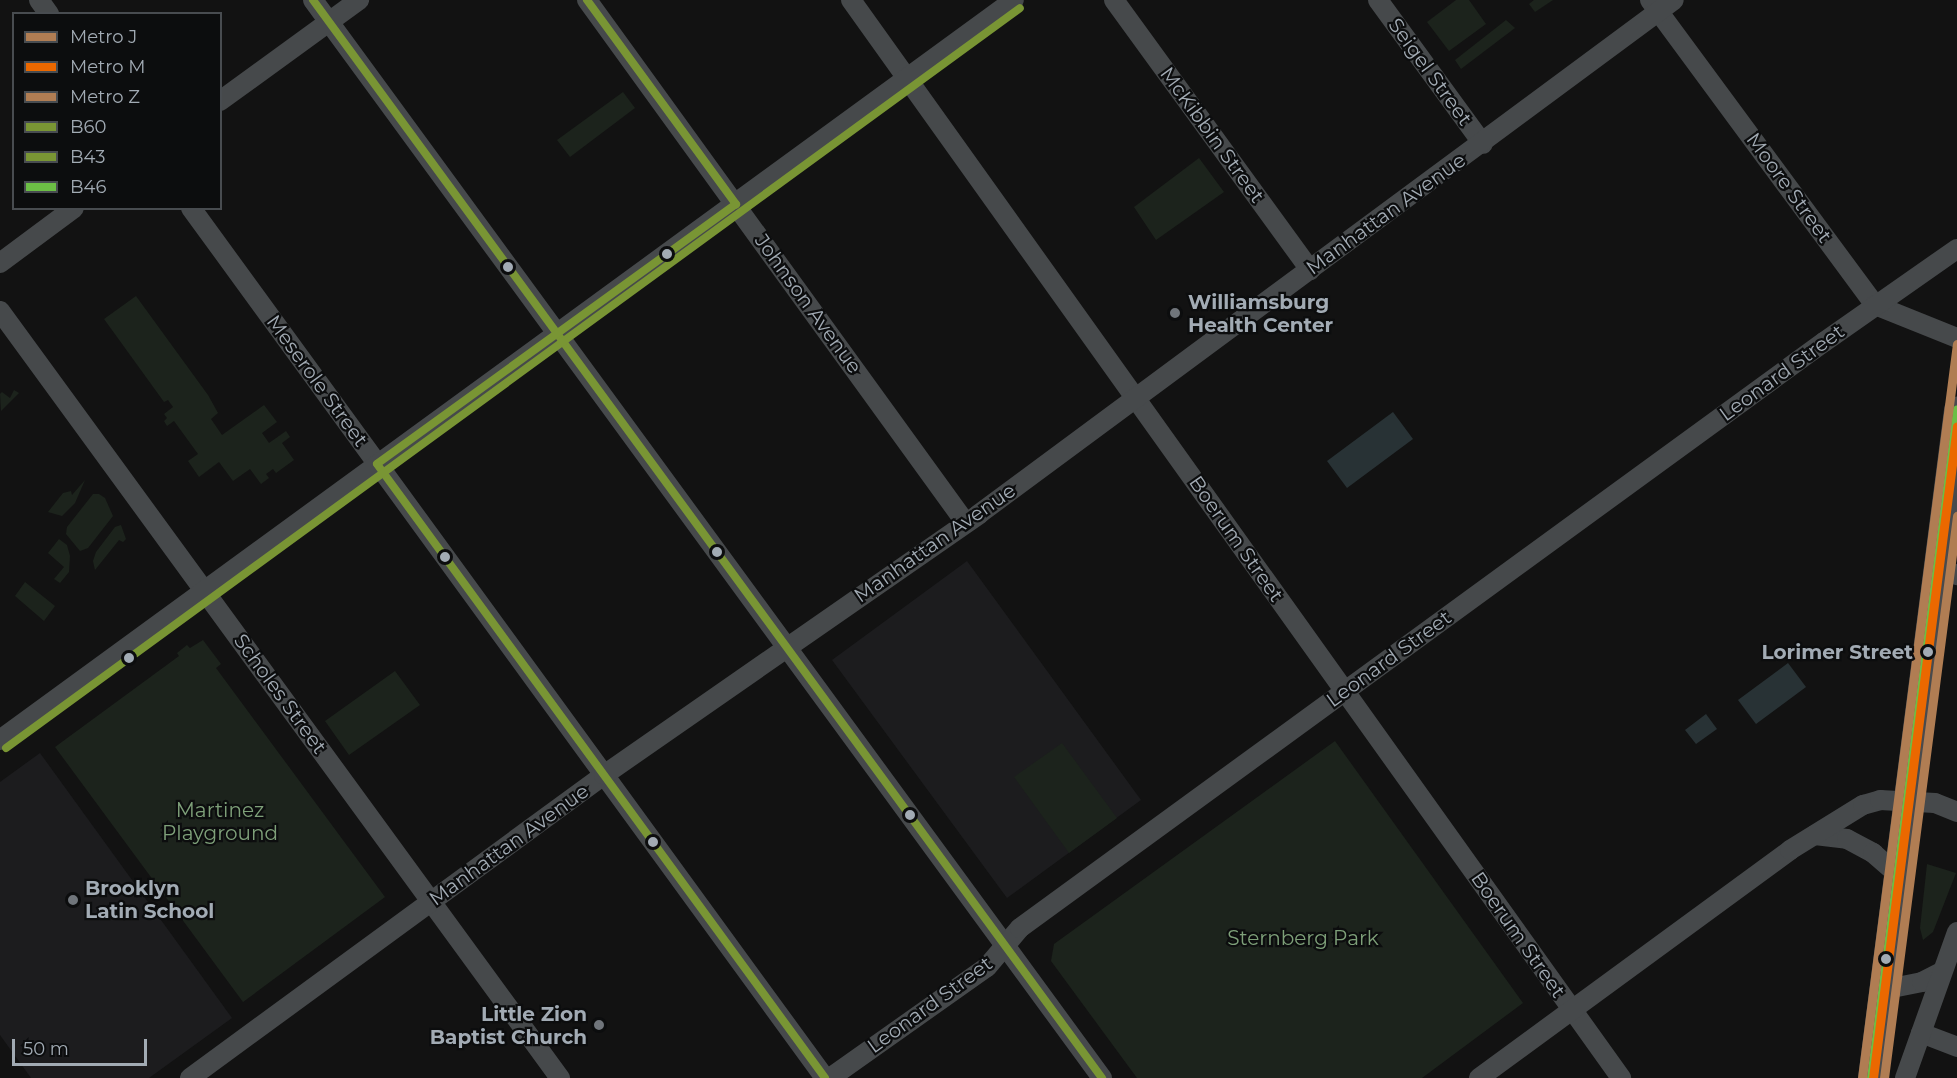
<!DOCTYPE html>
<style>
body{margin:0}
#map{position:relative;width:1957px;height:1078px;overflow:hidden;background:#121212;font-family:Montserrat,sans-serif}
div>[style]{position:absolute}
.built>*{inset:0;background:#1c1c1e}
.green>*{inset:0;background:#1c231c}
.water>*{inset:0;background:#283235}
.minor>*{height:20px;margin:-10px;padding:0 10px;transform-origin:10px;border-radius:10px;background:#46494b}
.major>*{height:26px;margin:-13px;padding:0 13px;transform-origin:13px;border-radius:13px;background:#484a4d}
.bus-1>*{height:8px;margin:-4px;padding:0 4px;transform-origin:4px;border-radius:4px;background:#799534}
.bus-2>*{height:8px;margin:-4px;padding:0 4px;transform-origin:4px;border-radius:4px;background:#799534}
.bus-3>*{height:8px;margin:-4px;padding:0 4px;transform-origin:4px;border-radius:4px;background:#6cbe45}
.metro-1>*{height:9px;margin:-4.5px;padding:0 4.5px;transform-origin:4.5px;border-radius:4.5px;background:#b07d53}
.metro-2>*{height:9px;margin:-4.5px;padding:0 4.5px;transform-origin:4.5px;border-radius:4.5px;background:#eb6800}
.metro-3>*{height:9px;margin:-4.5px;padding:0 4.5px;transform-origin:4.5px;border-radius:4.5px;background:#b07d53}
.dots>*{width:16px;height:16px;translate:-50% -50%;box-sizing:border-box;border:3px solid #0c0d0e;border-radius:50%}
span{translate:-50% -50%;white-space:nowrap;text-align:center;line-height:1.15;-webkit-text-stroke:4.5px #0c0d0e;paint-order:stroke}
.street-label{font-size:20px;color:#a2abb4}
.poi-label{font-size:20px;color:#a2abb4;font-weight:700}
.left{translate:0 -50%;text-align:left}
.right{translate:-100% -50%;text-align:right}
.stop-label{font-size:20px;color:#a2abb4;font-weight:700}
.park-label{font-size:20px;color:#7ea079}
.legend{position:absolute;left:12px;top:12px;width:210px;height:198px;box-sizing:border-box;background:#0c0d0e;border:2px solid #484c50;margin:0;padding:8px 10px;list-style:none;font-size:18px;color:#a2abb4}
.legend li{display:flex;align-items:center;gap:12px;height:30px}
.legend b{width:30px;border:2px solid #484c50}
.scale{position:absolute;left:12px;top:1039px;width:135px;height:27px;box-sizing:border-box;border:3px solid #a2abb4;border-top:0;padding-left:8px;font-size:18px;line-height:21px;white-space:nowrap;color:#a2abb4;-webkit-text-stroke:4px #0c0d0e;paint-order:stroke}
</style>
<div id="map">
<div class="built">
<div style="clip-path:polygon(967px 561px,1141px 800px,1007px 898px,832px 660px)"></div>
<div style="clip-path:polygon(40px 753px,232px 1018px,149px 1078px,31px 1078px,0 1035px,0 782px)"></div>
</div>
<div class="green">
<div style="clip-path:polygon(1456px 0,1469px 0,1486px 24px,1449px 51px,1427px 22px)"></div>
<div style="clip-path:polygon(1534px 0,1553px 0,1535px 12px,1529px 4px)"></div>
<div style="clip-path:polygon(1506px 20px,1515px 28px,1461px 69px,1455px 60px)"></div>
<div style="clip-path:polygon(623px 92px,635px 108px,570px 157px,557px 140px)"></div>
<div style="clip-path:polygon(1199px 158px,1224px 192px,1156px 240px,1134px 207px)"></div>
<div style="clip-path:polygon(136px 296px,208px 395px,218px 413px,211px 419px,222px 435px,264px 405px,277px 422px,262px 433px,269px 443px,286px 431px,290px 437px,282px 443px,294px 460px,276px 473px,273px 469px,266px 474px,269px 478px,261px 484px,250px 469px,233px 481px,219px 462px,199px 477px,188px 461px,198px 454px,174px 421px,167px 426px,164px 421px,167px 418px,164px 414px,173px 407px,168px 400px,164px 402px,104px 319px)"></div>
<div style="clip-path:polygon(14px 390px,19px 393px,1px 411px,0 394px,2px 392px,10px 398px)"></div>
<div style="clip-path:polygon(85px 480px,75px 503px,62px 516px,48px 512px,63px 493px,71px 491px,72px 495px)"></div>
<div style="clip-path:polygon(93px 494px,99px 494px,105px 498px,113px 516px,88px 548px,80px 551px,66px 534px,67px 527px)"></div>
<div style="clip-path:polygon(121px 525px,126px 539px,123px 542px,119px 540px,95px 570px,93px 561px,96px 552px,115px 527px)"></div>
<div style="clip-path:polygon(59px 539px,67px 545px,70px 556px,69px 572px,60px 583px,54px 579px,64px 567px,48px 553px)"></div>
<div style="clip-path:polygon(25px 582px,55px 606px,44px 621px,15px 596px)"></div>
<div style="clip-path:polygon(203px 640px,221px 664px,216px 668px,385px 897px,243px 1002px,55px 747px,179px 656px,177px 653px,187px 645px,190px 648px)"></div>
<div style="clip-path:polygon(395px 671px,420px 705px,349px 755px,325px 721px)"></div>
<div style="clip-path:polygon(1335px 741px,1523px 1003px,1422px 1078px,1137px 1078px,1051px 961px,1054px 944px)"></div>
<div style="clip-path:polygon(1062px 743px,1117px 818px,1069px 853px,1014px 777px)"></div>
<div style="clip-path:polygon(1927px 864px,1956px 873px,1933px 932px,1923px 940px,1920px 928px)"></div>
</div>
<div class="water">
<div style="clip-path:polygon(1393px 412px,1413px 439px,1347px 488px,1327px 461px)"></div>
<div style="clip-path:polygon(1788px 663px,1806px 687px,1756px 724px,1738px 700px)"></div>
<div style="clip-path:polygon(1706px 714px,1717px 729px,1696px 744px,1685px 730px)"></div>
</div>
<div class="minor">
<div style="left:39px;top:0;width:17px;rotate:54deg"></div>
<div style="left:313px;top:0;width:1336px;rotate:53.8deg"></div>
<div style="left:587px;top:0;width:644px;rotate:54.09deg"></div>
<div style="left:851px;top:0;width:1325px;rotate:54.46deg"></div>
<div style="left:1114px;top:0;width:334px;rotate:54deg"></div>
<div style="left:1378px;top:0;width:178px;rotate:53.9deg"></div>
<div style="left:1650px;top:0;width:379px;rotate:53.6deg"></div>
<div style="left:1875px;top:305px;width:88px;rotate:21.9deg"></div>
<div style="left:220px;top:101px;width:172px;rotate:-36deg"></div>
<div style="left:191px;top:208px;width:1077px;rotate:53.92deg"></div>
<div style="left:0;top:263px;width:92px;rotate:-36.6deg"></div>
<div style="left:0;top:311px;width:950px;rotate:53.87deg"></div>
<div style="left:1937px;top:567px;width:22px;rotate:22deg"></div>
<div style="left:0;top:740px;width:1255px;rotate:-36.12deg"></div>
<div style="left:1815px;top:835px;width:32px;rotate:7deg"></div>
<div style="left:1847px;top:839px;width:30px;rotate:28deg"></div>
<div style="left:1873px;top:853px;width:32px;rotate:41deg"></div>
<div style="left:1882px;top:990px;width:41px;rotate:-11.3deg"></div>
<div style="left:1922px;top:982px;width:22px;rotate:-27deg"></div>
<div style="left:1921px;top:1033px;width:39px;rotate:21deg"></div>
<div style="left:190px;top:1078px;width:513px;rotate:-36.2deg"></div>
<div style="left:604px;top:775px;width:457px;rotate:-34.8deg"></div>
<div style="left:979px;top:514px;width:864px;rotate:-36.49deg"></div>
<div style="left:830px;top:1078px;width:192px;rotate:-35.3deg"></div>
<div style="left:987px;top:967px;width:51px;rotate:-49.8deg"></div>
<div style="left:1020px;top:928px;width:995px;rotate:-36.09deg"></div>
<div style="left:1824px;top:342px;width:162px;rotate:-35deg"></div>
<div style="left:1479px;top:1078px;width:386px;rotate:-36.2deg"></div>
<div style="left:1790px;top:850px;width:86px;rotate:-31.7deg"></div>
<div style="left:1863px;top:805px;width:18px;rotate:-16deg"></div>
<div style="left:1880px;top:800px;width:55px;rotate:3.1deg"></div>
<div style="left:1935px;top:803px;width:24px;rotate:22deg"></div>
<div style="left:1905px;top:1078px;width:155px;rotate:-70.4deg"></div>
</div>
<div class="major">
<div style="left:1871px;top:1078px;width:674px;rotate:-82.66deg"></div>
</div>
<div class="bus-1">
<div style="left:313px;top:0;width:1336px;rotate:53.8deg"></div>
<div style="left:587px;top:0;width:253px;rotate:53.9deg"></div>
<div style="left:736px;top:204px;width:443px;rotate:144.1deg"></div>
<div style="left:377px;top:464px;width:760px;rotate:53.88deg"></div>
</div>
<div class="bus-2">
<div style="left:6px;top:748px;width:1255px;rotate:-36.12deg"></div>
</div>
<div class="bus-3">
<div style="left:1871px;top:1078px;width:674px;rotate:-82.66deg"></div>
</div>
<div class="metro-1">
<div style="left:1862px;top:1078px;width:740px;rotate:-82.63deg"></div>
</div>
<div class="metro-2">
<div style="left:1873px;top:1078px;width:657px;rotate:-82.66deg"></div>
</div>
<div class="metro-3">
<div style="left:1884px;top:1078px;width:567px;rotate:-82.6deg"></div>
</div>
<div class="dots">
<div style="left:667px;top:254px;background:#a2abb4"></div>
<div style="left:508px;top:267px;background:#a2abb4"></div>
<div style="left:1175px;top:313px;background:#70757b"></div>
<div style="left:717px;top:552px;background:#a2abb4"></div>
<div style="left:445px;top:557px;background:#a2abb4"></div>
<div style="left:1928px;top:652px;background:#a2abb4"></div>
<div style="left:129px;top:658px;background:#a2abb4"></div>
<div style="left:910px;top:815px;background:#a2abb4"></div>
<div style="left:653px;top:842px;background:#a2abb4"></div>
<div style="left:73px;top:900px;background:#70757b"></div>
<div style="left:1886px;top:959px;background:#a2abb4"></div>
<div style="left:599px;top:1025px;background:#70757b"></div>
</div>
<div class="street-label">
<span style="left:1430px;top:72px;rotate:54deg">Seigel Street</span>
<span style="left:1212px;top:135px;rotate:54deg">McKibbin Street</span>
<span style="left:1789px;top:188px;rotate:54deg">Moore Street</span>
<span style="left:1386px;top:214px;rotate:-36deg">Manhattan Avenue</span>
<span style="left:808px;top:304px;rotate:54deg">Johnson Avenue</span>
<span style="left:1782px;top:373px;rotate:-36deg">Leonard Street</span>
<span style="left:317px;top:381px;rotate:54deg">Meserole Street</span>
<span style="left:1236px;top:539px;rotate:55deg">Boerum Street</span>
<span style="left:935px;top:543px;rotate:-35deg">Manhattan Avenue</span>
<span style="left:1389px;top:659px;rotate:-36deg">Leonard Street</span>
<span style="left:280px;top:694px;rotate:54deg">Scholes Street</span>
<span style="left:509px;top:845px;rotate:-36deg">Manhattan Avenue</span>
<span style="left:1518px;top:935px;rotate:55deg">Boerum Street</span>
<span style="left:930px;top:1005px;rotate:-36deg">Leonard Street</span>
</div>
<div class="poi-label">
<span class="left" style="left:1188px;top:314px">Williamsburg<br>Health Center</span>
<span class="left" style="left:85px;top:900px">Brooklyn<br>Latin School</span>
<span class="right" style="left:587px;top:1026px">Little Zion<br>Baptist Church</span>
</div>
<div class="stop-label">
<span class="right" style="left:1913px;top:652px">Lorimer Street</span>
</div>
<div class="park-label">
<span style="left:220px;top:822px">Martinez<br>Playground</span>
<span style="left:1303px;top:938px">Sternberg Park</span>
</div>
<ul class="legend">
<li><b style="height:8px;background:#b07d53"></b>Metro J</li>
<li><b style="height:8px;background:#eb6800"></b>Metro M</li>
<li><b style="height:8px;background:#b07d53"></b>Metro Z</li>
<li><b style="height:8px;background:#799534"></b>B60</li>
<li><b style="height:8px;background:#799534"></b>B43</li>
<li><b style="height:8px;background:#6cbe45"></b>B46</li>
</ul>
<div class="scale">50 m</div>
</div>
